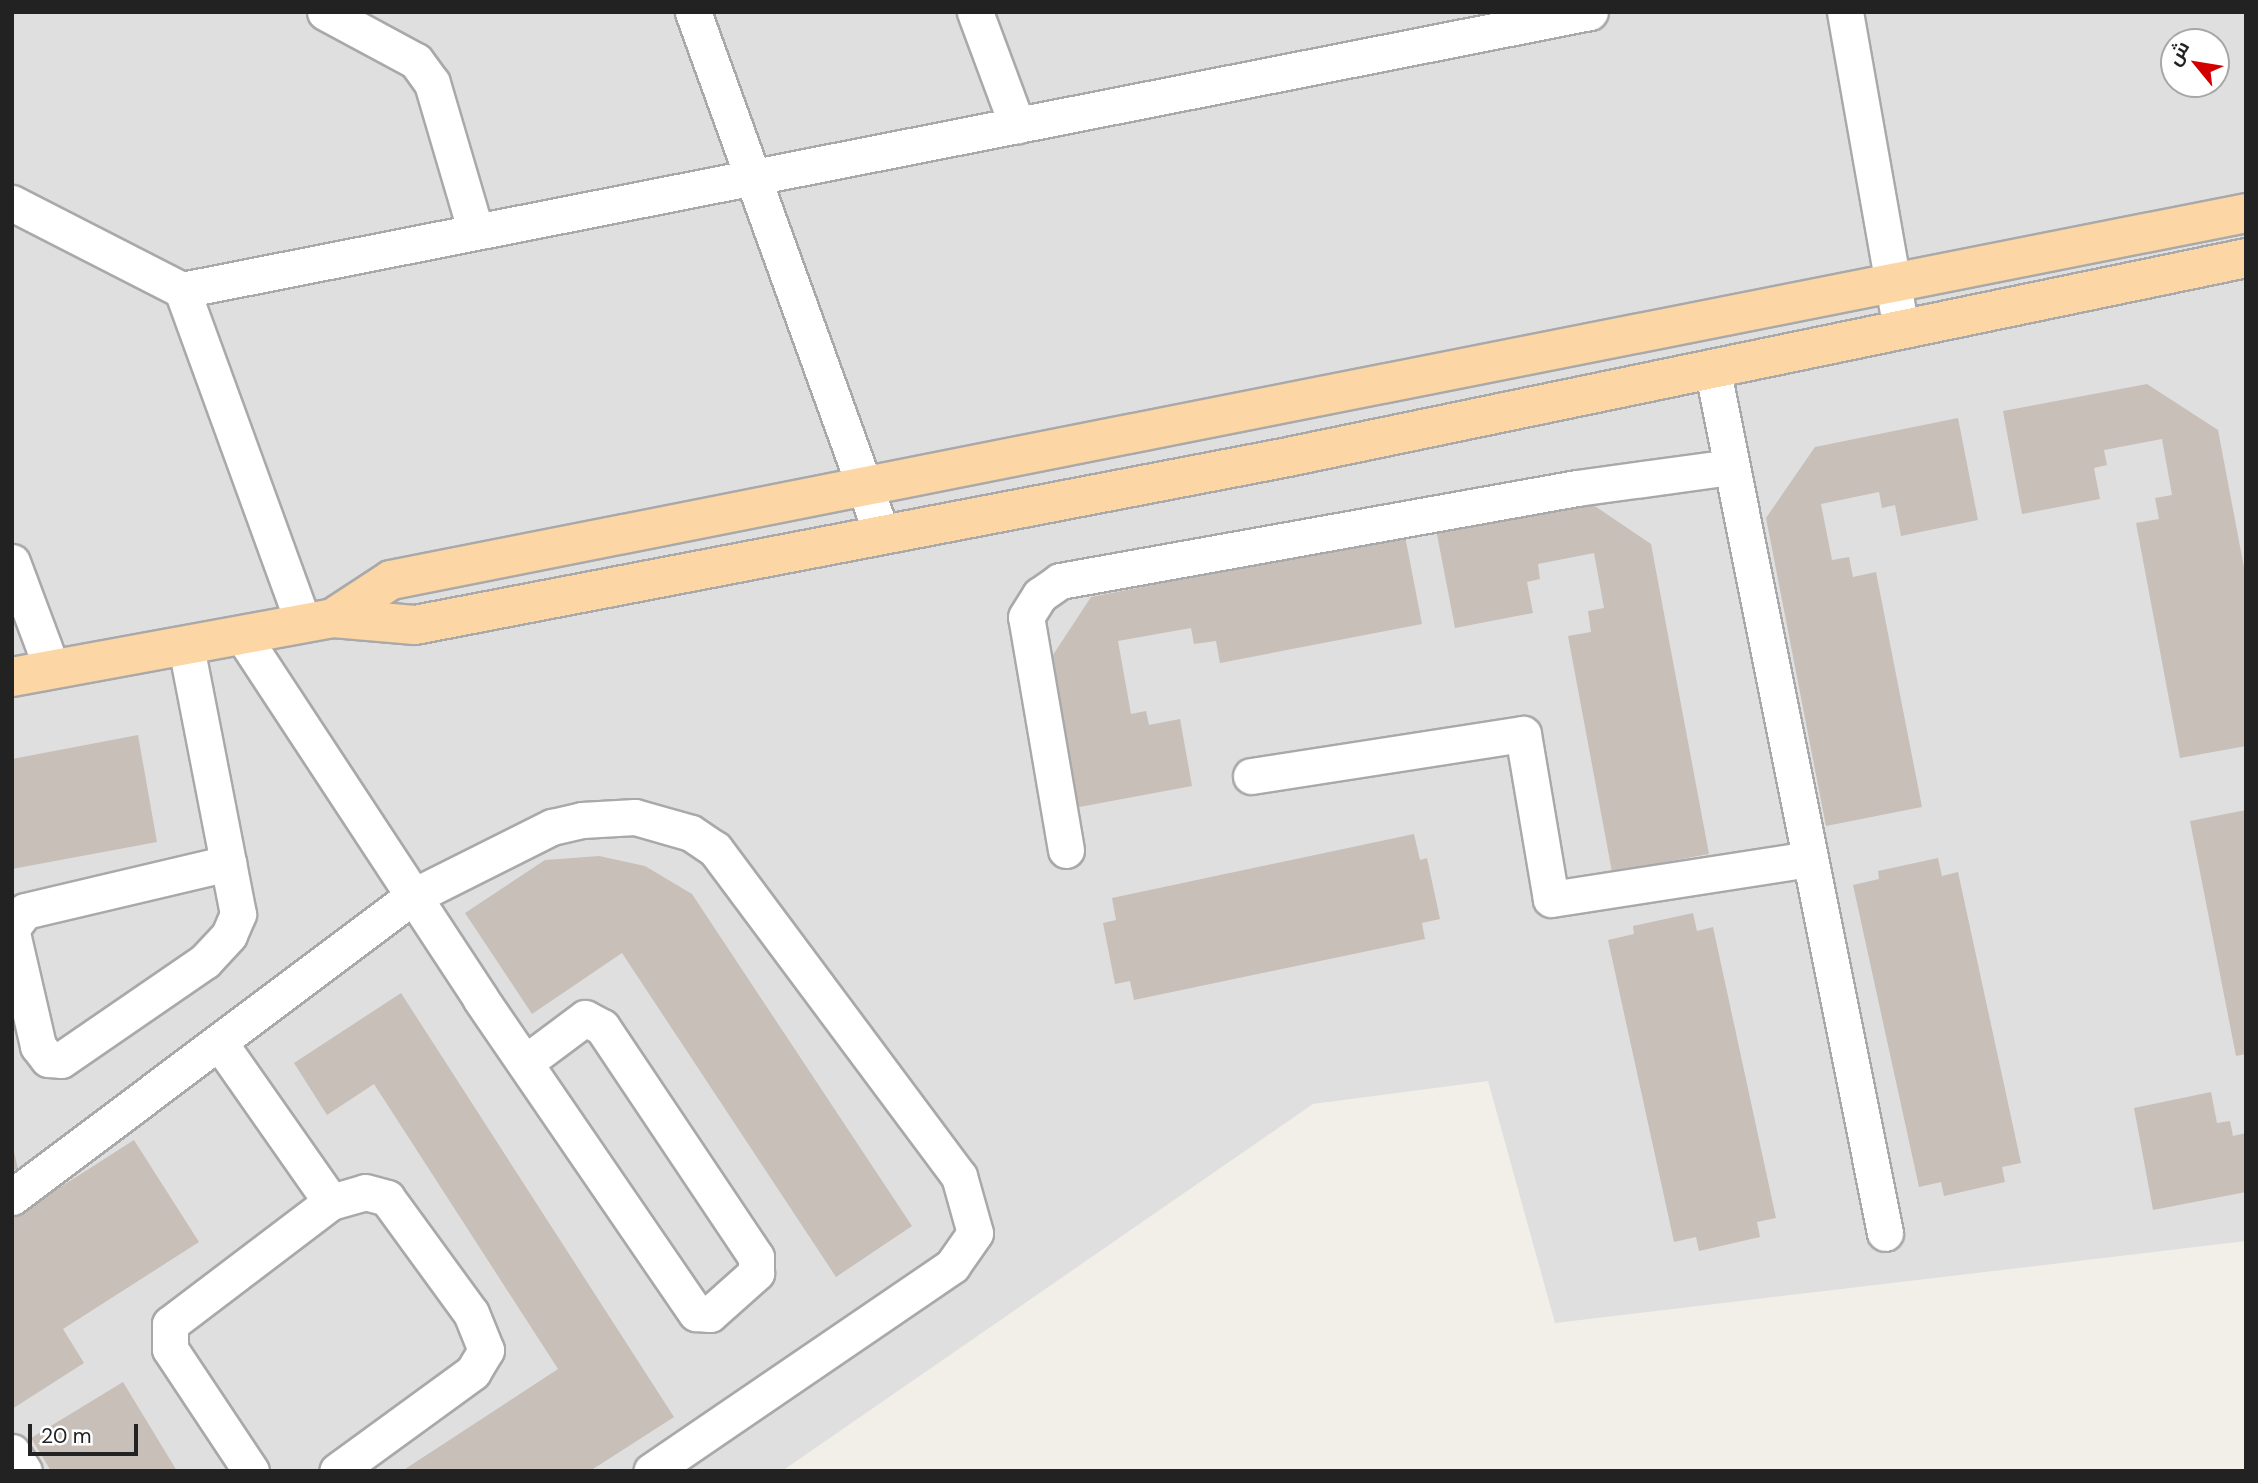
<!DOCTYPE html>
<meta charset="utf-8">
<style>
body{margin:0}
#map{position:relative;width:2258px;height:1483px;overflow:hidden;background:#f2efe9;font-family:"DM Sans",Cairo,sans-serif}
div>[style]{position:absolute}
.residential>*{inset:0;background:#e0dfdf}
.building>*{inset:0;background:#c7bfb8}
.roads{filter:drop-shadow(2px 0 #a9a9a9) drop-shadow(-2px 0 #a9a9a9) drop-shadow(0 2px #a9a9a9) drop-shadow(0 -2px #a9a9a9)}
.minor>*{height:35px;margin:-17.5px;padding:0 17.5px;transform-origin:17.5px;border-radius:17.5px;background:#fff}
.major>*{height:38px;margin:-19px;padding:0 19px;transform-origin:19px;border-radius:19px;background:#fcd6a4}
span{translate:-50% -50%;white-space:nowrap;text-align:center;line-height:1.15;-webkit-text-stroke:6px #fff;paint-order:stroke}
.frame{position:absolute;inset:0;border:14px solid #222;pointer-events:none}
.north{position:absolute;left:2160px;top:28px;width:70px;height:70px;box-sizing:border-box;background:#fff;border:2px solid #a7a7a7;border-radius:50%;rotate:300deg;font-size:19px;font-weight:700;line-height:28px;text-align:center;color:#222}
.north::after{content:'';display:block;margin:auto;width:24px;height:32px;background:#d40000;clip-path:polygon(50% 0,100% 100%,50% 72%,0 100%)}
.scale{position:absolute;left:28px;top:1424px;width:110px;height:32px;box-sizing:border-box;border:4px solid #222;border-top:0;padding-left:9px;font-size:21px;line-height:24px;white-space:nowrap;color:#222;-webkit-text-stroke:5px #fff;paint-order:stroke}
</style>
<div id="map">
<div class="residential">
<div style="clip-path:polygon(evenodd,12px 12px,2246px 12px,2246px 1241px,1555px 1323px,1488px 1081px,1313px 1104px,782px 1471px,12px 1471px,12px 12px,2174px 42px,2216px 42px,2216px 84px,2174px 84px,2174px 42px)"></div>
</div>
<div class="building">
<div style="clip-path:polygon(2147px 384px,2218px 430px,2246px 578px,2246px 746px,2180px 758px,2136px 523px,2159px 519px,2155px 498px,2172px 495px,2162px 439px,2104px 450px,2107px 465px,2094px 468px,2100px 499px,2022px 514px,2003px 411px)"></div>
<div style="clip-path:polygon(1958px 418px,1978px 520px,1901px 536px,1895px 505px,1882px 508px,1879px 492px,1821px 504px,1832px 560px,1849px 557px,1853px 577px,1876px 572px,1922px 807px,1826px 826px,1766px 518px,1815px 447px)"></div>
<div style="clip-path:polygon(1580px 496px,1651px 544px,1709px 854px,1612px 872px,1568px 636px,1591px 632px,1588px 611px,1604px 608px,1594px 553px,1538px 564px,1540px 579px,1527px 582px,1533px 613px,1455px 628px,1435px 524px)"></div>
<div style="clip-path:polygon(1405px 536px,1422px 624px,1220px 663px,1216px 641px,1194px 644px,1191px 628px,1118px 641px,1131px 714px,1146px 711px,1149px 725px,1180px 719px,1192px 786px,1074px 808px,1049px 661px,1091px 597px)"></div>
<div style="clip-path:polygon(138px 735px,157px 842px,12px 869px,12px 759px)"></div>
<div style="clip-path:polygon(2246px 810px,2246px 1054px,2236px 1056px,2190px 821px)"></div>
<div style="clip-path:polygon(1414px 834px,1420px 860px,1427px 858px,1440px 919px,1422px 923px,1425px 939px,1134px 1000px,1130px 981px,1115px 984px,1103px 923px,1116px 920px,1112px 898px)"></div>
<div style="clip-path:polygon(599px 856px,645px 866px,692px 894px,912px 1226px,836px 1277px,622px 953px,532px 1014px,465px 913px,545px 860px)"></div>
<div style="clip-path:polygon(1938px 858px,1942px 876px,1958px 872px,2021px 1163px,2002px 1167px,2005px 1182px,1944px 1196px,1941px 1182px,1919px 1187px,1853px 885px,1879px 879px,1878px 871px)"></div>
<div style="clip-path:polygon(1693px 913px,1697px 931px,1713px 927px,1776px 1218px,1757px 1222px,1760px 1237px,1699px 1251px,1696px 1237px,1674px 1242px,1608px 940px,1634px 934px,1633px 926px)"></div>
<div style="clip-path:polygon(401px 993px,674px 1417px,590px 1471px,402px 1471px,558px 1369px,374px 1084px,327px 1115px,294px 1063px)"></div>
<div style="clip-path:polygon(2211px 1092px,2217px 1123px,2230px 1121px,2233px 1136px,2246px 1133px,2246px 1192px,2153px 1210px,2134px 1108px)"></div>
<div style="clip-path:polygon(134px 1140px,199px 1242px,63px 1329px,84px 1363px,12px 1409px,12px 1218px)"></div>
<div style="clip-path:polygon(12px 1143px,18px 1169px,12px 1170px)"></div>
<div style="clip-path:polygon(123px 1382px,177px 1471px,51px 1471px,31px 1438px)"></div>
</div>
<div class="roads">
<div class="minor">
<div style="left:325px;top:12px;width:103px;rotate:28.3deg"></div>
<div style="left:416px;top:61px;width:27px;rotate:54deg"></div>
<div style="left:432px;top:83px;width:152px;rotate:73.6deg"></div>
<div style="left:693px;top:12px;width:553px;rotate:70.12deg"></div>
<div style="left:975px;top:12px;width:121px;rotate:69.6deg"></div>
<div style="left:1845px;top:12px;width:323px;rotate:80deg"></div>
<div style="left:12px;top:203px;width:191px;rotate:27.1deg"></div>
<div style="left:182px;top:290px;width:354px;rotate:70deg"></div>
<div style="left:182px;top:290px;width:1435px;rotate:-11.17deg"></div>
<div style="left:1712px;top:367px;width:883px;rotate:78.7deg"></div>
<div style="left:12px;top:562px;width:114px;rotate:69.5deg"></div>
<div style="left:242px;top:635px;width:434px;rotate:56.7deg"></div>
<div style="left:480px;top:998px;width:382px;rotate:55.6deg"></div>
<div style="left:696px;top:1313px;width:14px;rotate:4deg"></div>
<div style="left:710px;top:1314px;width:62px;rotate:-41.7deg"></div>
<div style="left:756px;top:1273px;width:16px;rotate:-90deg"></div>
<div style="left:756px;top:1257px;width:277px;rotate:-123.8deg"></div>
<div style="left:602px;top:1027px;width:19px;rotate:-152deg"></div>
<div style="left:585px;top:1018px;width:74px;rotate:143.3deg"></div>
<div style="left:1251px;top:776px;width:275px;rotate:-8.8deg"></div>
<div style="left:1523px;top:734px;width:167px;rotate:80.4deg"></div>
<div style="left:1551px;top:899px;width:262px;rotate:-8.8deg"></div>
<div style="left:1066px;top:850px;width:236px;rotate:-99.7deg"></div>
<div style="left:1026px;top:617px;width:26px;rotate:-58deg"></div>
<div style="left:1040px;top:595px;width:24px;rotate:-35deg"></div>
<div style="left:1060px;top:581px;width:525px;rotate:-10.2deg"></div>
<div style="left:1577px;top:488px;width:155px;rotate:-7.8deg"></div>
<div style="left:12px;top:928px;width:21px;rotate:-53deg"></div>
<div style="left:25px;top:911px;width:209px;rotate:-13.3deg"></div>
<div style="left:12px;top:933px;width:116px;rotate:77deg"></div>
<div style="left:38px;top:1046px;width:16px;rotate:52deg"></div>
<div style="left:48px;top:1059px;width:13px;rotate:4deg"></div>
<div style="left:61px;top:1060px;width:175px;rotate:-34.5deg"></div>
<div style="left:205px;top:961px;width:35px;rotate:-47deg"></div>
<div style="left:229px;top:935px;width:23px;rotate:-67deg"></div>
<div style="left:238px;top:914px;width:273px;rotate:-101deg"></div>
<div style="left:219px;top:1042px;width:195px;rotate:55deg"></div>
<div style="left:331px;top:1202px;width:35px;rotate:-16deg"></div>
<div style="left:365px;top:1192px;width:23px;rotate:15deg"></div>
<div style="left:387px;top:1198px;width:142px;rotate:53.9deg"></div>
<div style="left:471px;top:1313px;width:40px;rotate:68deg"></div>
<div style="left:486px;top:1350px;width:26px;rotate:121deg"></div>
<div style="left:473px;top:1372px;width:168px;rotate:143.9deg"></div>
<div style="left:12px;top:1197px;width:500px;rotate:-36.9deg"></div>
<div style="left:412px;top:897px;width:157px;rotate:-26.6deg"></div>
<div style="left:552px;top:827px;width:31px;rotate:-13deg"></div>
<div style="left:582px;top:820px;width:53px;rotate:-3.2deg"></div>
<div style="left:635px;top:817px;width:58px;rotate:15.9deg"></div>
<div style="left:691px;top:833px;width:29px;rotate:34deg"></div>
<div style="left:715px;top:849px;width:408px;rotate:53.3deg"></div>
<div style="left:959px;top:1176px;width:59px;rotate:74.3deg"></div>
<div style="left:975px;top:1233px;width:40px;rotate:124.9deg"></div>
<div style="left:952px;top:1266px;width:364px;rotate:145.7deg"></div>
<div style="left:12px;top:1452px;width:22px;rotate:58deg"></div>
<div style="left:251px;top:1471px;width:146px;rotate:-123.6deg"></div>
<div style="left:170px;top:1349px;width:25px;rotate:-90deg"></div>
<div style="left:170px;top:1324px;width:202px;rotate:-37.2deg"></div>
</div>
<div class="major">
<div style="left:333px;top:618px;width:69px;rotate:-33.2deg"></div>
<div style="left:391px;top:580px;width:1891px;rotate:-11.19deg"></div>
<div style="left:12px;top:677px;width:326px;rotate:-10.4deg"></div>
<div style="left:333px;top:618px;width:82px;rotate:4.9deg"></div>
<div style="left:415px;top:625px;width:889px;rotate:-10.89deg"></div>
<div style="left:1288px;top:457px;width:978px;rotate:-11.73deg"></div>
</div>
</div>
<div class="frame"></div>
<div class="north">ش</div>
<div class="scale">20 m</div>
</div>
